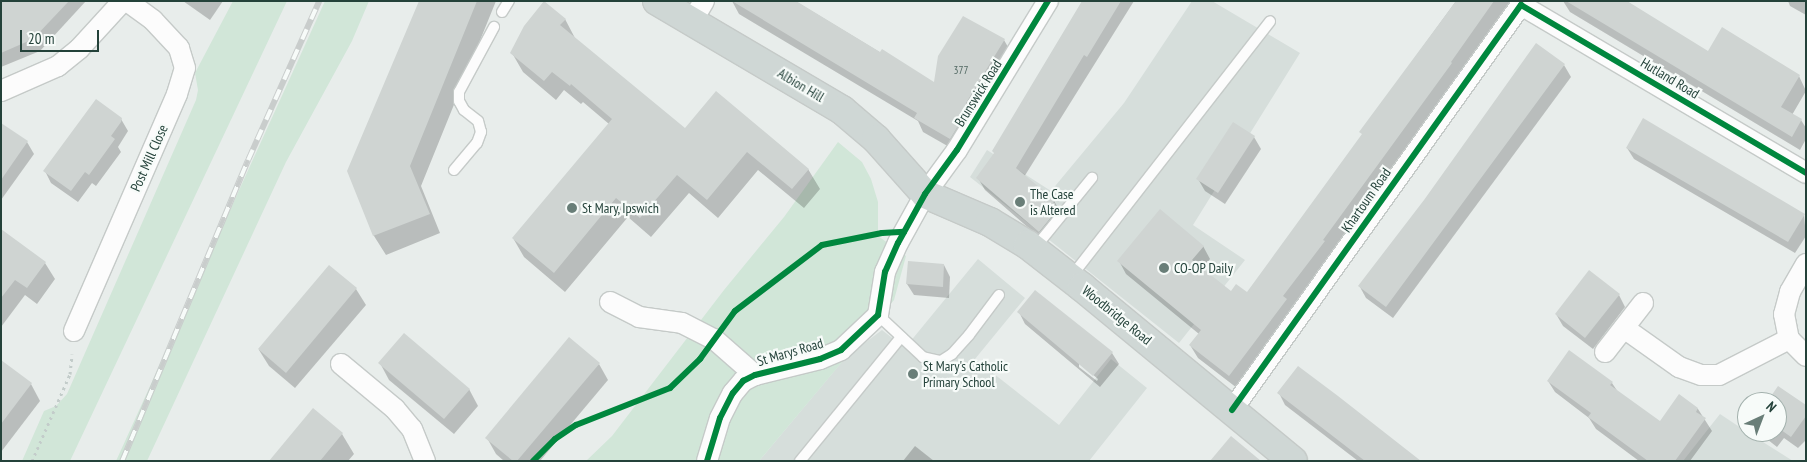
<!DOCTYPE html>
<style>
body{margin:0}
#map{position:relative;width:1807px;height:462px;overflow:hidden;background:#e8edeb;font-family:"PT Sans Narrow",sans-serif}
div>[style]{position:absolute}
.built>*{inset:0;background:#d6dedb}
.green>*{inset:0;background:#d1e6d8}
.shadow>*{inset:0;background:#0003}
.building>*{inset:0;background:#cfd4d2}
.path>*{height:3px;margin-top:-1.5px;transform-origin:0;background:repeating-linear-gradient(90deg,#c3ccca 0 2.5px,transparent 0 6.5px)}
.roads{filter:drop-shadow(1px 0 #c5cac8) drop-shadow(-1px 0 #c5cac8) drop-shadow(0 1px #c5cac8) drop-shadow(0 -1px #c5cac8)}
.service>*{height:10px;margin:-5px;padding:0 5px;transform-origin:5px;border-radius:5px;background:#fcfcfc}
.minor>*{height:20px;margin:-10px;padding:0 10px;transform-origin:10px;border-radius:10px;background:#fcfcfc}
.primary>*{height:28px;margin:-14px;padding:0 14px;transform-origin:14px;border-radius:14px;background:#cfd7d5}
.rail>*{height:5.5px;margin-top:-2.75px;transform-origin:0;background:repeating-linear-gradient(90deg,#f7fbf9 0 11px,#c9cdcc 0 22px);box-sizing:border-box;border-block:1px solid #c9cdcc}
.cycleway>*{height:6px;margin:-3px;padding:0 3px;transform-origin:3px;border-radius:3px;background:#00873e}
.dots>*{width:14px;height:14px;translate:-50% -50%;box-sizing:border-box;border:2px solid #f7fbf9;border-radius:50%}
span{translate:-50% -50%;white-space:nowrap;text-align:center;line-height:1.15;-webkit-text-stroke:4.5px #f7fbf9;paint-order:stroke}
.number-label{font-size:11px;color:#506761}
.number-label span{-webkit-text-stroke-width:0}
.street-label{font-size:14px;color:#24423a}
.poi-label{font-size:14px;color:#24423a}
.left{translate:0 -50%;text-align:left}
.frame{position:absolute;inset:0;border:2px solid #24423a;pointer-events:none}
.north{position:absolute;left:1737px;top:392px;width:50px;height:50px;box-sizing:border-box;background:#f7fbf9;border:1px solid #a3b1ad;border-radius:50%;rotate:43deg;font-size:14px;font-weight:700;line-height:20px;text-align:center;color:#24423a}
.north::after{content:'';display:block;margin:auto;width:18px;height:22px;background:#697e78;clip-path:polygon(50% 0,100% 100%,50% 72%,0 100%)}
.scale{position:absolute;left:20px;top:30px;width:79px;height:22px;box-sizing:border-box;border:2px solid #24423a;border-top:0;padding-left:6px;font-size:15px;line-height:18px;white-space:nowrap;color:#24423a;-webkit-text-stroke:4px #f7fbf9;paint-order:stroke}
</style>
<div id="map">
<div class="built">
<div style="clip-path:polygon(1192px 1px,1212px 1px,1300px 53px,1193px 225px,1245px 260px,1179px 343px,970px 177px,987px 150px,1051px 191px,1124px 103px)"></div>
<div style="clip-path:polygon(978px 259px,1025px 298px,975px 359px,1059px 425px,1111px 359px,1147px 388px,1089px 461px,759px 461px,846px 357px,882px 330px,905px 348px)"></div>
<div style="clip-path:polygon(1720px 414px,1747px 432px,1793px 461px,1683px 461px)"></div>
</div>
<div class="green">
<div style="clip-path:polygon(233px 1px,287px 1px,70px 461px,22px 461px,44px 411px,56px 406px,67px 394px,196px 100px,198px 90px,195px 73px)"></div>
<div style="clip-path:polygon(325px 1px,369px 1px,352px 41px,286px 162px,147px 461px,116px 461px)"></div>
<div style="clip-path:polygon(838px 142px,862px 162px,871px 179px,878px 202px,878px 236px,906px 256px,894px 300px,759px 461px,586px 461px,612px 436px,724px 290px,784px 217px)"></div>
</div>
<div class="shadow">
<div style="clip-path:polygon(24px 1px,86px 1px,40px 51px,1px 67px,1px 19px)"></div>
<div style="clip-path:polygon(183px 1px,223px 1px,210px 20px)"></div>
<div style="clip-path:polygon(420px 1px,496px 1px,421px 186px,440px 233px,386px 255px,374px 236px,348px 171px)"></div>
<div style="clip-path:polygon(732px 1px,795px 1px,934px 85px,1004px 40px,1012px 54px,958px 152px,923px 132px,918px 121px,739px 14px)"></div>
<div style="clip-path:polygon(1084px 1px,1134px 1px,1024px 177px,1054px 201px,1061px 213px,1059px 215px,1063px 222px,1046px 243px,985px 190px,978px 178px,995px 154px)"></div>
<div style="clip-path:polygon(1456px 1px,1510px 1px,1458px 75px,1459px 77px,1291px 308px,1293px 313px,1237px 388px,1198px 358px,1190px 345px,1199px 334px,1126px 274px,1119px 261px,1203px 246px,1210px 259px,1202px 269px,1231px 293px,1247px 294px,1363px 135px,1361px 132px)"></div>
<div style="clip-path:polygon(1563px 1px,1626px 1px,1708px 53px,1799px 76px,1806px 91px,1792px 115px,1801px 120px,1806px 128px,1806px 139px,1800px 150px,1570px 12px)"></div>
<div style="clip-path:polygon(1788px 1px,1806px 1px,1806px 15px,1790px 6px)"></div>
<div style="clip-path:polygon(565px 19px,576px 40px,685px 130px,808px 169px,820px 189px,804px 208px,758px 170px,718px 218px,689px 193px,651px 237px,628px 217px,565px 292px,524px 257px,513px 238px,609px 124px,583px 102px,581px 104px,564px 90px,556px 100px,523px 72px,512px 53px)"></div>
<div style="clip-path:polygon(1564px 65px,1571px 77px,1393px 318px,1366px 298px,1360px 287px)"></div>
<div style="clip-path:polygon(121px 119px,128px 131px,118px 147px,121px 152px,96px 186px,92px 183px,78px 202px,51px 183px,45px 171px)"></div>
<div style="clip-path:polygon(1644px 120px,1804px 215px,1806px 236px,1795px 253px,1634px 159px,1627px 148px)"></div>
<div style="clip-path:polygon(1234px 124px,1254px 137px,1261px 149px,1225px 204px,1205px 191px,1198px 179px)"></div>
<div style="clip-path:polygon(6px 128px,27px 142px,34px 154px,1px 200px,1px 135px)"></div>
<div style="clip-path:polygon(1px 231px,45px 263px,55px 279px,37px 304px,25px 295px,1px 327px)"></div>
<div style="clip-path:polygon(944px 265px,950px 277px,949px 298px,914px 295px,907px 284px)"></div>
<div style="clip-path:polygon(329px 266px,356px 289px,366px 305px,295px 388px,269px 366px,259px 350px)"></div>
<div style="clip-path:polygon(1619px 295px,1625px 307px,1593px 349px,1563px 326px,1556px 314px)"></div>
<div style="clip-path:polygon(evenodd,1019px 312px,1112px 353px,1119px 364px,1100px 387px,1025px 324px,1019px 312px,1079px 363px,1098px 379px,1097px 381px,1079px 367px,1079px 363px)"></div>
<div style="clip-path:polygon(380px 363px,469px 389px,478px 406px,454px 434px,389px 380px)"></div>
<div style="clip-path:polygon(599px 364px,608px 380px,540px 461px,504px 461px,496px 454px,487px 438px)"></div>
<div style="clip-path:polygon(1px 371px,31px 384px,40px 401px,1px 452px)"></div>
<div style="clip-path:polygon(1548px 381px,1612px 383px,1618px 392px,1660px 423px,1679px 396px,1698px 409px,1712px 431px,1690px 461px,1639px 461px,1596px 429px,1589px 418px,1555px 392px)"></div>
<div style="clip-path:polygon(1778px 388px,1806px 406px,1806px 440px,1798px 448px,1784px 438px,1777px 447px,1758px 432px,1777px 432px,1777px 402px,1768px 402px)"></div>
<div style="clip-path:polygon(1279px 393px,1420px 461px,1358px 461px,1285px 405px)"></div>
<div style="clip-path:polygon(313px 410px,342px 434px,354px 454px,348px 461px,271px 461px)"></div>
<div style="clip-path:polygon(915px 446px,934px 461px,903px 461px)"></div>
</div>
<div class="building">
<div style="clip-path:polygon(1px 1px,69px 1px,33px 39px,1px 53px)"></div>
<div style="clip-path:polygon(419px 1px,477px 1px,410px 166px,430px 214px,373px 236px,347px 171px)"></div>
<div style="clip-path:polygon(544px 1px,566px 19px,560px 25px,685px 128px,716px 91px,809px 169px,792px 189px,747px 152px,707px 200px,677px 175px,640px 218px,616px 198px,554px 273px,512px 238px,612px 119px,571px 84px,570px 86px,552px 72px,544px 81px,510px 53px,524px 26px)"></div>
<div style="clip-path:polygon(732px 1px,796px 1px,880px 52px,882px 49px,934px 82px,938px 56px,963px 16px,1005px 39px,966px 103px,970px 106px,950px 139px,914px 118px,917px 113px)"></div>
<div style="clip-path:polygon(1082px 1px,1121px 1px,1087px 57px,1084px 55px,1016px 168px,1055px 200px,1052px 205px,1057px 210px,1039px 232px,976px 178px,994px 153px,992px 151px)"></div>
<div style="clip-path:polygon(1456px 1px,1494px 1px,1451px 62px,1452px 63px,1323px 240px,1325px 241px,1283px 296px,1287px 299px,1229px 376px,1189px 345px,1201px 330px,1117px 261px,1160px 209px,1204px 246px,1192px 260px,1231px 291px,1236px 284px,1247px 292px,1362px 134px,1359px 132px)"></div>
<div style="clip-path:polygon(1566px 1px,1627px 1px,1708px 51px,1722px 27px,1800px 75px,1781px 107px,1802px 119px,1792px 137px)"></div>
<div style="clip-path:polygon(1536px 43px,1565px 64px,1386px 307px,1358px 286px,1424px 200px)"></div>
<div style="clip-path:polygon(96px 99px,122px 118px,121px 122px,111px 136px,115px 139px,89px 175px,85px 172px,71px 191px,43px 171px)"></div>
<div style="clip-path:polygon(1643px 118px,1805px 214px,1788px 242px,1626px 148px)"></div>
<div style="clip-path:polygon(1233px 122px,1255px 136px,1218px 193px,1196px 179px)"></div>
<div style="clip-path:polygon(1px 123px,28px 141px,1px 180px)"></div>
<div style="clip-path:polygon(1px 229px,46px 262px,27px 288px,15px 280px,1px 298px)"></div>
<div style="clip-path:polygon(908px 261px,944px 264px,943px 287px,906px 284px)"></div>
<div style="clip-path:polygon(329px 265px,357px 288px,286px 373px,258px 349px)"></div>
<div style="clip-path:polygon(1589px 270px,1620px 294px,1585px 338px,1555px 314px)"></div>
<div style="clip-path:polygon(1035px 290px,1113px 352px,1093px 376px,1017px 312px)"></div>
<div style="clip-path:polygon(404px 333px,470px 389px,444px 419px,378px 363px)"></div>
<div style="clip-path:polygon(569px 337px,600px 363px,517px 461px,513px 461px,485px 438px)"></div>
<div style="clip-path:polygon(1569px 350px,1613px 382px,1610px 385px,1660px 421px,1679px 394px,1698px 408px,1696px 412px,1706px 418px,1675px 461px,1648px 461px,1588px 417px,1591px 413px,1547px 381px)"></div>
<div style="clip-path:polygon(1px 360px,32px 383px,1px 424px)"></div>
<div style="clip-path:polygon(1298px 366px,1338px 396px,1421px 461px,1365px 461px,1312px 420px,1277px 393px)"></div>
<div style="clip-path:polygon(1778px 386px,1806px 405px,1806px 416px,1791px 437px,1777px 427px,1777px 402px,1767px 402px)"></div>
<div style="clip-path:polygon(313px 408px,343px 433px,320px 461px,269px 461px)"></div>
<div style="clip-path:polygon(1231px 436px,1261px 461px,1210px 461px)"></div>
</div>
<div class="path">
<div style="left:32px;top:461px;width:95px;rotate:-66.4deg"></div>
<div style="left:70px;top:374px;width:20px;rotate:-84deg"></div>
</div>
<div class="roads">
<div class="service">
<div style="left:502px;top:12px;width:13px;rotate:-58deg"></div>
<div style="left:454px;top:170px;width:35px;rotate:-50deg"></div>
<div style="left:477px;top:143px;width:12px;rotate:-70deg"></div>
<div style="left:481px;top:132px;width:11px;rotate:-105deg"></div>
<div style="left:478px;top:121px;width:18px;rotate:-142deg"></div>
<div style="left:464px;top:110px;width:10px;rotate:-119deg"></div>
<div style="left:459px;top:101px;width:9px;rotate:-90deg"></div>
<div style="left:459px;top:92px;width:74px;rotate:-61.7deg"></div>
<div style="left:1034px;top:249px;width:92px;rotate:-50.8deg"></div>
<div style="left:1071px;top:277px;width:324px;rotate:-52.1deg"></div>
<div style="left:878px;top:315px;width:62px;rotate:43deg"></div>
<div style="left:923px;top:357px;width:18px;rotate:13deg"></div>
<div style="left:941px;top:361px;width:13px;rotate:-32deg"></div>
<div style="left:952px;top:354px;width:25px;rotate:-48deg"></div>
<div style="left:969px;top:335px;width:50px;rotate:-53.1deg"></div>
<div style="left:800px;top:461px;width:160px;rotate:-50.8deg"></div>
</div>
<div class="minor">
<div style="left:692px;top:21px;width:23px;rotate:-59deg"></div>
<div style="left:1px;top:91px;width:62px;rotate:-23.7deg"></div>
<div style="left:58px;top:66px;width:27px;rotate:-39deg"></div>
<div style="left:79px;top:49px;width:65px;rotate:-47.5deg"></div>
<div style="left:1806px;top:264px;width:32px;rotate:120deg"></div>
<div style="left:1790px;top:292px;width:23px;rotate:105deg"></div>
<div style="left:1784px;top:314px;width:25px;rotate:79deg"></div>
<div style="left:1789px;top:339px;width:24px;rotate:45deg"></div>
<div style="left:610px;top:302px;width:33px;rotate:27deg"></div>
<div style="left:639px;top:317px;width:43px;rotate:7.9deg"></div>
<div style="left:682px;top:323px;width:36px;rotate:27deg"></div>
<div style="left:714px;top:339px;width:55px;rotate:41.3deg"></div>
<div style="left:1624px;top:328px;width:67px;rotate:35.3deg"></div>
<div style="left:1679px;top:367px;width:23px;rotate:20deg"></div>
<div style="left:1701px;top:375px;width:18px"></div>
<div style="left:1719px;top:375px;width:79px;rotate:-27.2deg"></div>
<div style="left:74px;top:331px;width:258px;rotate:-66.5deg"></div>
<div style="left:177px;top:94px;width:27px;rotate:-73deg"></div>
<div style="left:185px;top:68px;width:21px;rotate:-107deg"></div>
<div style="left:179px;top:48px;width:38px;rotate:-133deg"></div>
<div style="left:153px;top:20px;width:32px;rotate:-144deg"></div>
<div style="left:1605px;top:352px;width:62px;rotate:-52.2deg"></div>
<div style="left:341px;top:364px;width:70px;rotate:39.8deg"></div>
<div style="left:395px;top:409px;width:26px;rotate:50deg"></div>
<div style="left:412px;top:429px;width:35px;rotate:68deg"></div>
<div style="left:1232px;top:410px;width:498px;rotate:-54.5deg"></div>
<div style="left:1521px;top:5px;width:331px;rotate:30.5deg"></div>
<div style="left:707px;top:461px;width:45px;rotate:-73.2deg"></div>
<div style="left:720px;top:418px;width:28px;rotate:-63deg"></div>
<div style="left:733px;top:393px;width:16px;rotate:-50deg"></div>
<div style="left:743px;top:381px;width:13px;rotate:-27deg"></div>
<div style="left:755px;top:375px;width:67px;rotate:-13.8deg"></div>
<div style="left:820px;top:359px;width:23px;rotate:-23deg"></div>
<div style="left:841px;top:350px;width:51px;rotate:-43.4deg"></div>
<div style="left:878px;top:315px;width:44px;rotate:-80.8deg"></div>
<div style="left:885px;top:272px;width:32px;rotate:-66deg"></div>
<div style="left:898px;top:243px;width:56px;rotate:-61.1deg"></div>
<div style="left:925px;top:194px;width:54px;rotate:-54deg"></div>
<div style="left:957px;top:150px;width:175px;rotate:-58.6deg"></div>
</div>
<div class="primary">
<div style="left:657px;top:1px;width:215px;rotate:30.5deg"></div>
<div style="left:842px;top:110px;width:45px;rotate:40.5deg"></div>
<div style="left:876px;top:139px;width:74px;rotate:48.3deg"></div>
<div style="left:925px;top:194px;width:71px;rotate:23.3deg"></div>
<div style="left:990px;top:222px;width:44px;rotate:31.2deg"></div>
<div style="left:1028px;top:245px;width:68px;rotate:37.9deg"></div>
<div style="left:1082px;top:287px;width:273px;rotate:39.5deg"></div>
</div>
</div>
<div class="rail">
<div style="left:122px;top:461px;width:326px;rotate:-67.3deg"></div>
<div style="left:248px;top:160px;width:174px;rotate:-65.9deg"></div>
</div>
<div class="cycleway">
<div style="left:1232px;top:410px;width:498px;rotate:-54.5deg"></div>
<div style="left:1521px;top:5px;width:331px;rotate:30.5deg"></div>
<div style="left:533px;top:461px;width:31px;rotate:-45deg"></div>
<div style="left:555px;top:439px;width:25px;rotate:-34deg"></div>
<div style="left:576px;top:425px;width:101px;rotate:-21.5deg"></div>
<div style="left:670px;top:388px;width:42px;rotate:-44deg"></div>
<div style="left:700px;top:359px;width:59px;rotate:-53.9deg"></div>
<div style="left:735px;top:311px;width:109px;rotate:-37.2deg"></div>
<div style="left:822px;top:245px;width:61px;rotate:-11.3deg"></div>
<div style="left:882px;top:233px;width:22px;rotate:-3deg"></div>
<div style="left:707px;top:461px;width:45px;rotate:-73.2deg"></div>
<div style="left:720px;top:418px;width:28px;rotate:-63deg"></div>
<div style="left:733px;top:393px;width:16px;rotate:-50deg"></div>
<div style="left:743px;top:381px;width:13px;rotate:-27deg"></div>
<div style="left:755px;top:375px;width:67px;rotate:-13.8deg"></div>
<div style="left:820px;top:359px;width:23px;rotate:-23deg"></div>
<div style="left:841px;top:350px;width:51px;rotate:-43.4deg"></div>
<div style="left:878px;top:315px;width:44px;rotate:-80.8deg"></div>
<div style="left:885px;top:272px;width:32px;rotate:-66deg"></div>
<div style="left:898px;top:243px;width:56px;rotate:-61.1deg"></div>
<div style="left:925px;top:194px;width:54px;rotate:-54deg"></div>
<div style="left:957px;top:150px;width:175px;rotate:-58.6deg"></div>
</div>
<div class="dots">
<div style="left:1020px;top:202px;background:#697e78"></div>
<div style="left:572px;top:208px;background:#697e78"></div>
<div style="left:1164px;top:268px;background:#697e78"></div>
<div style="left:913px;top:374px;background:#697e78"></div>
</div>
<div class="number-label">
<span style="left:961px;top:70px">377</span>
</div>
<div class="street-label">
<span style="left:1670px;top:78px;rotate:31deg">Hutland Road</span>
<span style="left:801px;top:85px;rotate:31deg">Albion Hill</span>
<span style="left:978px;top:93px;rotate:-58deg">Brunswick Road</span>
<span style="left:149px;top:158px;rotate:-66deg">Post Mill Close</span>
<span style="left:1366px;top:200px;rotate:-55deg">Khartoum Road</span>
<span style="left:1117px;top:315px;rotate:39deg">Woodbridge Road</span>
<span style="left:790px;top:352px;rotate:-16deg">St Marys Road</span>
</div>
<div class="poi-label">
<span class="left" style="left:1030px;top:202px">The Case<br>is Altered</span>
<span class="left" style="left:582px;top:208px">St Mary, Ipswich</span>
<span class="left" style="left:1174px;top:268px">CO-OP Daily</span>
<span class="left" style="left:923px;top:374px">St Mary's Catholic<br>Primary School</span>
</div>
<div class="frame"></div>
<div class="north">N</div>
<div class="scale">20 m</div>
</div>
